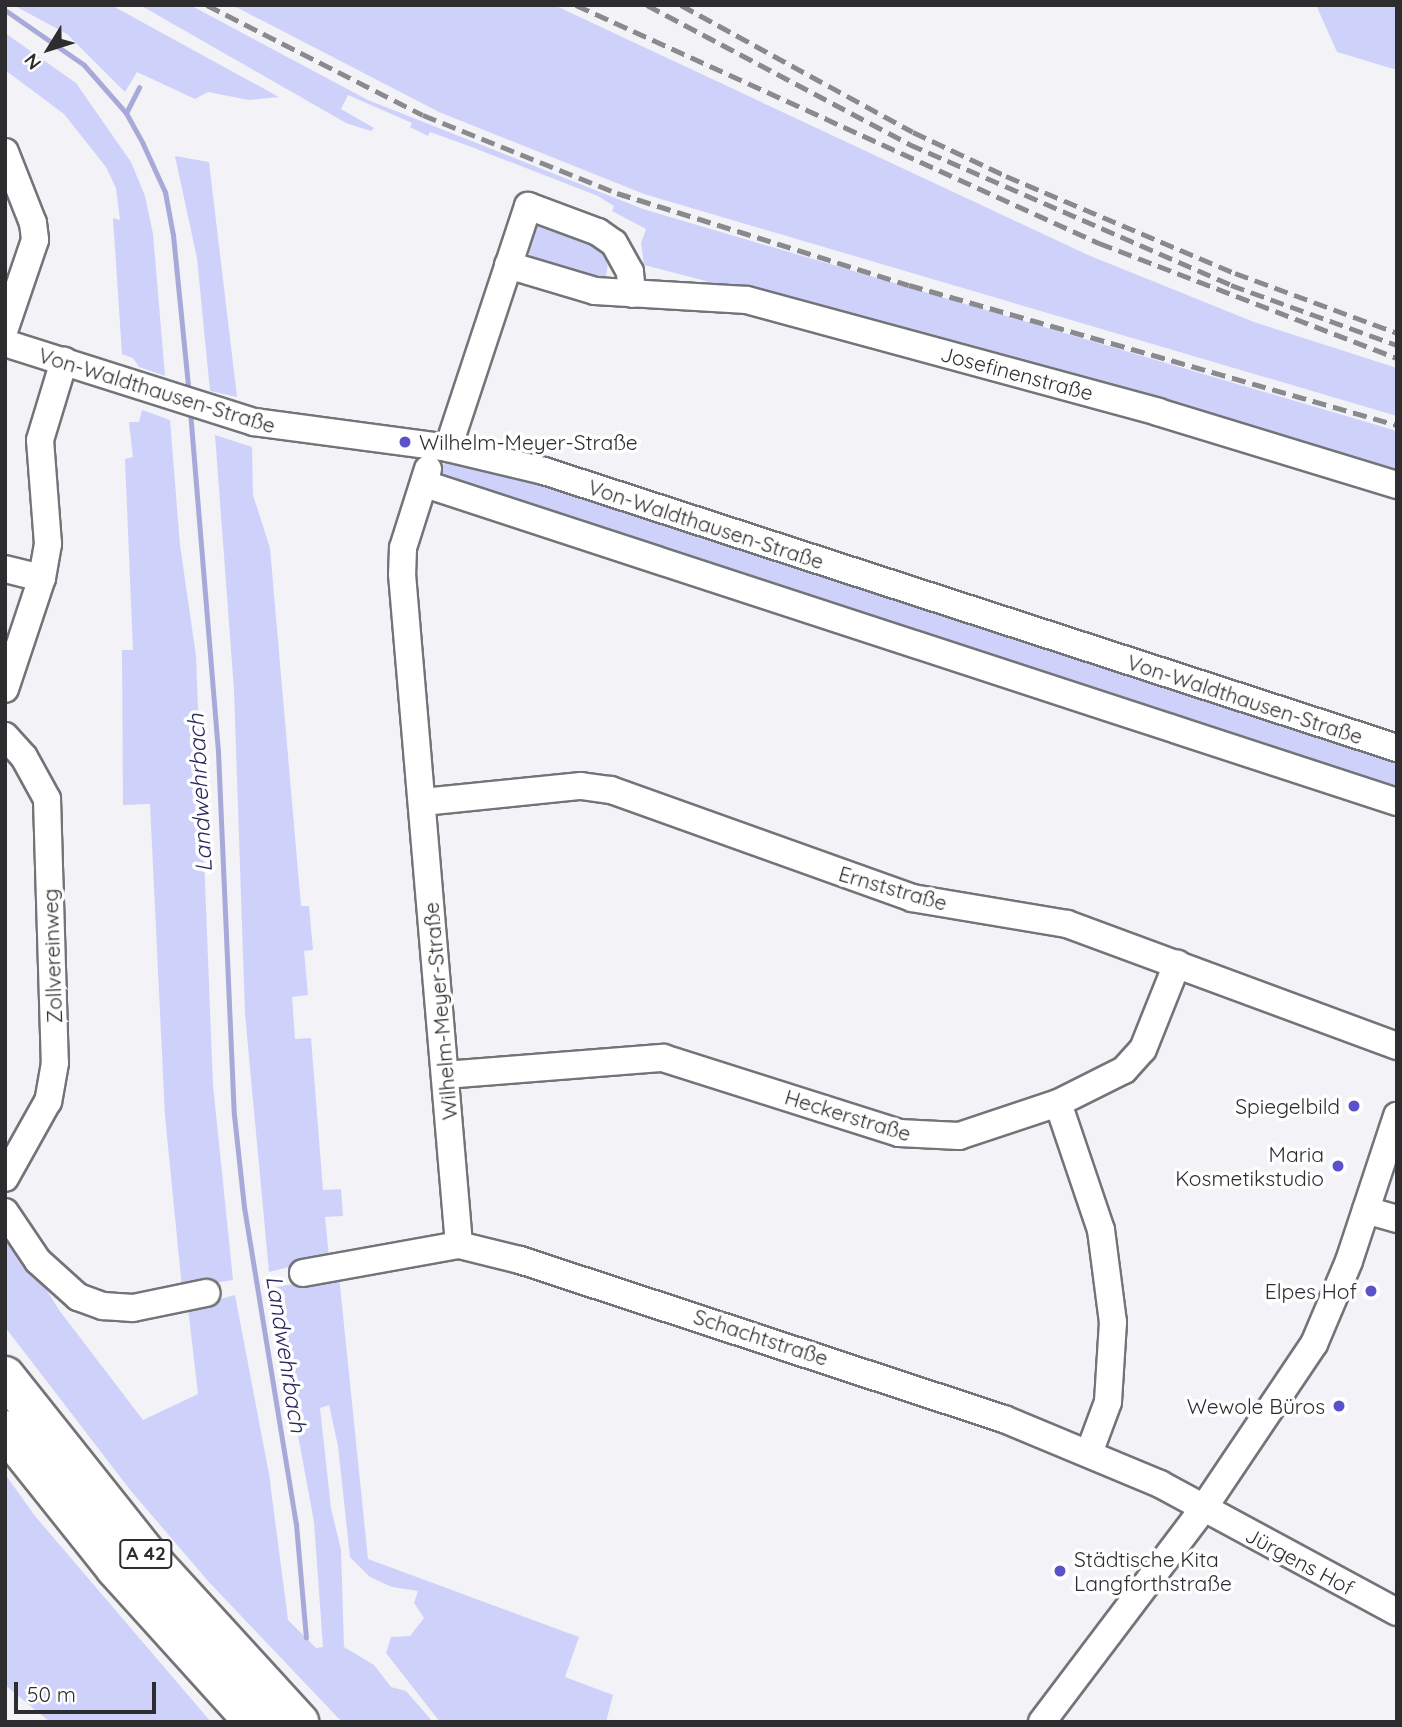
<!DOCTYPE html>
<meta charset="utf-8">
<style>
body{margin:0}
#map{position:relative;width:1402px;height:1727px;overflow:hidden;background:#f2f2f7;font-family:Quicksand,sans-serif}
div>[style]{position:absolute}
.green>*{inset:0;background:#ced2fb}
.stream>*{height:5px;margin:-2.5px;padding:0 2.5px;transform-origin:2.5px;border-radius:2.5px;background:#a7aad9}
.roads{filter:drop-shadow(2px 0 #737478) drop-shadow(-2px 0 #737478) drop-shadow(0 2px #737478) drop-shadow(0 -2px #737478)}
.minor>*{height:26px;margin:-13px;padding:0 13px;transform-origin:13px;border-radius:13px;background:#fff}
.highway>*{height:38px;margin:-19px;padding:0 19px;transform-origin:19px;border-radius:19px;background:#fff}
.rail>*{height:5px;margin-top:-2.5px;transform-origin:0;background:repeating-linear-gradient(90deg,#8a8a8e 0 14px,transparent 0 21px)}
.dots>*{width:19px;height:19px;translate:-50% -50%;box-sizing:border-box;border:4px solid #fff;border-radius:50%}
span{translate:-50% -50%;white-space:nowrap;text-align:center;line-height:1.15;-webkit-text-stroke:7px #fff;paint-order:stroke}
.shield-label span{padding:2px 5px;background:#fff;border:2px solid;border-radius:5px;-webkit-text-stroke-width:0}
.shield-label{font-size:19px;color:#2d2d2f;font-weight:700}
.street-label{font-size:21px;color:#2d2d2f}
.poi-label{font-size:21px;color:#2d2d2f}
.left{translate:0 -50%;text-align:left}
.right{translate:-100% -50%;text-align:right}
.water-label{font-size:23px;color:#2b2861;font-style:italic}
.frame{position:absolute;inset:0;border:7px solid #2d2d2f;pointer-events:none}
.north{position:absolute;left:14px;top:14px;width:70px;height:70px;-webkit-text-stroke:5px #fff;paint-order:stroke;rotate:232deg;font-size:19px;font-weight:700;line-height:28px;text-align:center;color:#2d2d2f}
.north::after{content:'';display:block;margin:auto;width:24px;height:32px;background:#2d2d2f;clip-path:polygon(50% 0,100% 100%,50% 72%,0 100%)}
.scale{position:absolute;left:14px;top:1682px;width:142px;height:32px;box-sizing:border-box;border:4px solid #2d2d2f;border-top:0;padding-left:9px;font-size:21px;line-height:24px;white-space:nowrap;color:#2d2d2f;-webkit-text-stroke:5px #fff;paint-order:stroke}
</style>
<div id="map">
<div class="green">
<div style="clip-path:polygon(13px 5px,111px 5px,279px 97px,249px 100px,208px 92px,195px 99px,137px 72px,125px 92px,67px 34px)"></div>
<div style="clip-path:polygon(140px 5px,190px 5px,368px 100px,643px 209px,1397px 431px,1397px 475px,864px 322px,644px 265px,641px 243px,646px 229px,612px 211px,614px 206px,598px 196px,469px 146px,430px 132px,428px 136px,410px 127px,412px 123px,348px 95px,341px 109px,374px 128px,371px 131px,346px 123px)"></div>
<div style="clip-path:polygon(232px 5px,554px 5px,1088px 255px,1254px 322px,1397px 368px,1397px 416px,644px 194px,439px 112px)"></div>
<div style="clip-path:polygon(1316px 5px,1397px 5px,1397px 70px,1337px 52px)"></div>
<div style="clip-path:polygon(5px 33px,76px 83px,131px 162px,145px 196px,153px 234px,165px 376px,139px 367px,133px 358px,122px 354px,113px 218px,120px 220px,116px 188px,106px 167px,64px 114px,5px 70px)"></div>
<div style="clip-path:polygon(175px 156px,209px 162px,237px 397px,210px 391px,197px 258px)"></div>
<div style="clip-path:polygon(537px 219px,601px 244px,609px 256px,606px 277px,602px 280px,534px 262px,527px 249px)"></div>
<div style="clip-path:polygon(142px 410px,170px 420px,180px 545px,196px 656px,213px 1085px,233px 1280px,182px 1288px,165px 1116px,150px 804px,123px 805px,122px 650px,133px 650px,125px 459px,133px 457px,129px 422px,139px 422px)"></div>
<div style="clip-path:polygon(215px 435px,252px 447px,253px 495px,270px 548px,301px 906px,309px 906px,313px 950px,304px 951px,308px 995px,292px 997px,295px 1039px,311px 1038px,323px 1190px,341px 1189px,343px 1216px,325px 1217px,329px 1257px,269px 1272px,245px 1014px,234px 690px)"></div>
<div style="clip-path:polygon(452px 462px,527px 477px,1397px 760px,1397px 793px,440px 476px,442px 465px)"></div>
<div style="clip-path:polygon(5px 1223px,59px 1310px,143px 1420px,198px 1394px,188px 1308px,235px 1295px,269px 1474px,288px 1620px,316px 1648px,323px 1647px,314px 1522px,271px 1288px,339px 1276px,368px 1559px,579px 1637px,565px 1677px,613px 1695px,606px 1722px,440px 1722px,386px 1653px,391px 1637px,410px 1636px,424px 1618px,414px 1603px,418px 1591px,392px 1587px,370px 1577px,350px 1557px,338px 1446px,329px 1405px,320px 1408px,331px 1508px,341px 1550px,344px 1647px,374px 1665px,391px 1687px,406px 1691px,433px 1722px,342px 1722px,208px 1581px,131px 1491px,5px 1327px)"></div>
<div style="clip-path:polygon(5px 1474px,35px 1516px,211px 1722px,50px 1722px,5px 1685px)"></div>
</div>
<div class="stream">
<div style="left:5px;top:10px;width:96px;rotate:34.8deg"></div>
<div style="left:84px;top:65px;width:64px;rotate:48.8deg"></div>
<div style="left:126px;top:113px;width:35px;rotate:61deg"></div>
<div style="left:143px;top:144px;width:53px;rotate:65.4deg"></div>
<div style="left:165px;top:192px;width:44px;rotate:79.5deg"></div>
<div style="left:173px;top:235px;width:160px;rotate:84.3deg"></div>
<div style="left:126px;top:113px;width:29px;rotate:-63deg"></div>
<div style="left:190px;top:411px;width:342px;rotate:85.3deg"></div>
<div style="left:218px;top:752px;width:363px;rotate:87.5deg"></div>
<div style="left:234px;top:1115px;width:93px;rotate:83.8deg"></div>
<div style="left:244px;top:1207px;width:321px;rotate:80.7deg"></div>
<div style="left:296px;top:1524px;width:114px;rotate:85deg"></div>
</div>
<div class="roads">
<div class="minor">
<div style="left:5px;top:152px;width:76px;rotate:68.5deg"></div>
<div style="left:33px;top:223px;width:17px;rotate:83deg"></div>
<div style="left:35px;top:240px;width:93px;rotate:108.8deg"></div>
<div style="left:508px;top:265px;width:91px;rotate:16.6deg"></div>
<div style="left:595px;top:291px;width:152px;rotate:3.4deg"></div>
<div style="left:747px;top:300px;width:426px;rotate:15.2deg"></div>
<div style="left:1158px;top:412px;width:250px;rotate:17deg"></div>
<div style="left:5px;top:343px;width:261px;rotate:17.6deg"></div>
<div style="left:254px;top:422px;width:196px;rotate:7.6deg"></div>
<div style="left:448px;top:448px;width:99px;rotate:13.5deg"></div>
<div style="left:544px;top:471px;width:897px;rotate:17.99deg"></div>
<div style="left:448px;top:448px;width:255px;rotate:-71.7deg"></div>
<div style="left:528px;top:206px;width:75px;rotate:20.4deg"></div>
<div style="left:598px;top:232px;width:19px;rotate:35deg"></div>
<div style="left:614px;top:243px;width:33px;rotate:61deg"></div>
<div style="left:630px;top:272px;width:22px;rotate:85deg"></div>
<div style="left:428px;top:469px;width:83px;rotate:107.6deg"></div>
<div style="left:403px;top:548px;width:26px;rotate:92deg"></div>
<div style="left:402px;top:574px;width:673px;rotate:85.14deg"></div>
<div style="left:425px;top:484px;width:1023px;rotate:18.12deg"></div>
<div style="left:5px;top:569px;width:38px;rotate:14deg"></div>
<div style="left:5px;top:689px;width:117px;rotate:-71.6deg"></div>
<div style="left:42px;top:578px;width:35px;rotate:-80deg"></div>
<div style="left:48px;top:544px;width:104px;rotate:-94.4deg"></div>
<div style="left:40px;top:440px;width:83px;rotate:-73.1deg"></div>
<div style="left:5px;top:736px;width:28px;rotate:48deg"></div>
<div style="left:24px;top:757px;width:48px;rotate:61.3deg"></div>
<div style="left:47px;top:799px;width:264px;rotate:88.3deg"></div>
<div style="left:55px;top:1063px;width:39px;rotate:100deg"></div>
<div style="left:48px;top:1101px;width:88px;rotate:119.2deg"></div>
<div style="left:423px;top:802px;width:159px;rotate:-5.8deg"></div>
<div style="left:581px;top:786px;width:30px;rotate:8deg"></div>
<div style="left:611px;top:790px;width:320px;rotate:19.7deg"></div>
<div style="left:912px;top:898px;width:157px;rotate:9.5deg"></div>
<div style="left:1067px;top:924px;width:352px;rotate:20.3deg"></div>
<div style="left:445px;top:1075px;width:219px;rotate:-4.5deg"></div>
<div style="left:663px;top:1058px;width:248px;rotate:17.6deg"></div>
<div style="left:899px;top:1133px;width:60px;rotate:2.9deg"></div>
<div style="left:959px;top:1136px;width:104px;rotate:-18.4deg"></div>
<div style="left:1058px;top:1103px;width:74px;rotate:-26.6deg"></div>
<div style="left:1124px;top:1070px;width:28px;rotate:-48deg"></div>
<div style="left:1143px;top:1049px;width:92px;rotate:-68.2deg"></div>
<div style="left:1058px;top:1103px;width:134px;rotate:71.3deg"></div>
<div style="left:1101px;top:1230px;width:93px;rotate:82.6deg"></div>
<div style="left:1113px;top:1322px;width:80px;rotate:93.6deg"></div>
<div style="left:1108px;top:1402px;width:54px;rotate:110.4deg"></div>
<div style="left:1366px;top:1210px;width:32px;rotate:16deg"></div>
<div style="left:5px;top:1212px;width:59px;rotate:56deg"></div>
<div style="left:38px;top:1261px;width:54px;rotate:42deg"></div>
<div style="left:78px;top:1297px;width:27px;rotate:20deg"></div>
<div style="left:103px;top:1306px;width:30px;rotate:4deg"></div>
<div style="left:133px;top:1308px;width:75px;rotate:-11.6deg"></div>
<div style="left:303px;top:1273px;width:158px;rotate:-10.2deg"></div>
<div style="left:459px;top:1245px;width:63px;rotate:13.8deg"></div>
<div style="left:520px;top:1260px;width:509px;rotate:18.19deg"></div>
<div style="left:1004px;top:1419px;width:169px;rotate:22.6deg"></div>
<div style="left:1160px;top:1484px;width:269px;rotate:28.4deg"></div>
<div style="left:1042px;top:1722px;width:267px;rotate:-52.9deg"></div>
<div style="left:1203px;top:1509px;width:199px;rotate:-56.1deg"></div>
<div style="left:1314px;top:1344px;width:90px;rotate:-67.1deg"></div>
<div style="left:1349px;top:1261px;width:153px;rotate:-71.7deg"></div>
</div>
<div class="highway">
<div style="left:5px;top:1376px;width:238px;rotate:51.5deg"></div>
<div style="left:153px;top:1562px;width:217px;rotate:47.6deg"></div>
<div style="left:5px;top:1430px;width:176px;rotate:51.4deg"></div>
<div style="left:115px;top:1568px;width:207px;rotate:47.9deg"></div>
</div>
</div>
<div class="rail">
<div style="left:207px;top:5px;width:242px;rotate:27deg"></div>
<div style="left:423px;top:115px;width:209px;rotate:21.9deg"></div>
<div style="left:617px;top:193px;width:306px;rotate:17.5deg"></div>
<div style="left:909px;top:285px;width:508px;rotate:16.01deg"></div>
<div style="left:576px;top:5px;width:575px;rotate:24.47deg"></div>
<div style="left:1099px;top:243px;width:319px;rotate:21.1deg"></div>
<div style="left:647px;top:5px;width:297px;rotate:27.9deg"></div>
<div style="left:909px;top:144px;width:352px;rotate:23.6deg"></div>
<div style="left:1231px;top:285px;width:177px;rotate:19.9deg"></div>
<div style="left:681px;top:5px;width:264px;rotate:28.7deg"></div>
<div style="left:913px;top:132px;width:103px;rotate:25.3deg"></div>
<div style="left:1006px;top:176px;width:249px;rotate:23deg"></div>
<div style="left:1235px;top:273px;width:173px;rotate:20.3deg"></div>
</div>
<div class="dots">
<div style="left:405px;top:442px;background:#5b52ca"></div>
<div style="left:1354px;top:1106px;background:#5b52ca"></div>
<div style="left:1338px;top:1166px;background:#5b52ca"></div>
<div style="left:1371px;top:1291px;background:#5b52ca"></div>
<div style="left:1339px;top:1406px;background:#5b52ca"></div>
<div style="left:1060px;top:1571px;background:#5b52ca"></div>
</div>
<div class="shield-label">
<span style="left:146px;top:1554px">A 42</span>
</div>
<div class="street-label">
<span style="left:1017px;top:373px;rotate:15deg">Josefinenstraße</span>
<span style="left:157px;top:390px;rotate:17deg">Von-Waldthausen-Straße</span>
<span style="left:706px;top:524px;rotate:18deg">Von-Waldthausen-Straße</span>
<span style="left:1245px;top:699px;rotate:18deg">Von-Waldthausen-Straße</span>
<span style="left:893px;top:888px;rotate:16deg">Ernststraße</span>
<span style="left:52px;top:956px;rotate:-92deg">Zollvereinweg</span>
<span style="left:440px;top:1011px;rotate:-95deg">Wilhelm-Meyer-Straße</span>
<span style="left:848px;top:1115px;rotate:17deg">Heckerstraße</span>
<span style="left:761px;top:1337px;rotate:18deg">Schachtstraße</span>
<span style="left:1300px;top:1561px;rotate:28deg">Jürgens Hof</span>
</div>
<div class="poi-label">
<span class="left" style="left:419px;top:442px">Wilhelm-Meyer-Straße</span>
<span class="right" style="left:1340px;top:1106px">Spiegelbild</span>
<span class="right" style="left:1324px;top:1166px">Maria<br>Kosmetikstudio</span>
<span class="right" style="left:1357px;top:1291px">Elpes Hof</span>
<span class="right" style="left:1325px;top:1406px">Wewole Büros</span>
<span class="left" style="left:1074px;top:1571px">Städtische Kita<br>Langforthstraße</span>
</div>
<div class="water-label">
<span style="left:200px;top:793px;rotate:-93deg">Landwehrbach</span>
<span style="left:286px;top:1354px;rotate:81deg">Landwehrbach</span>
</div>
<div class="frame"></div>
<div class="north">N</div>
<div class="scale">50 m</div>
</div>
